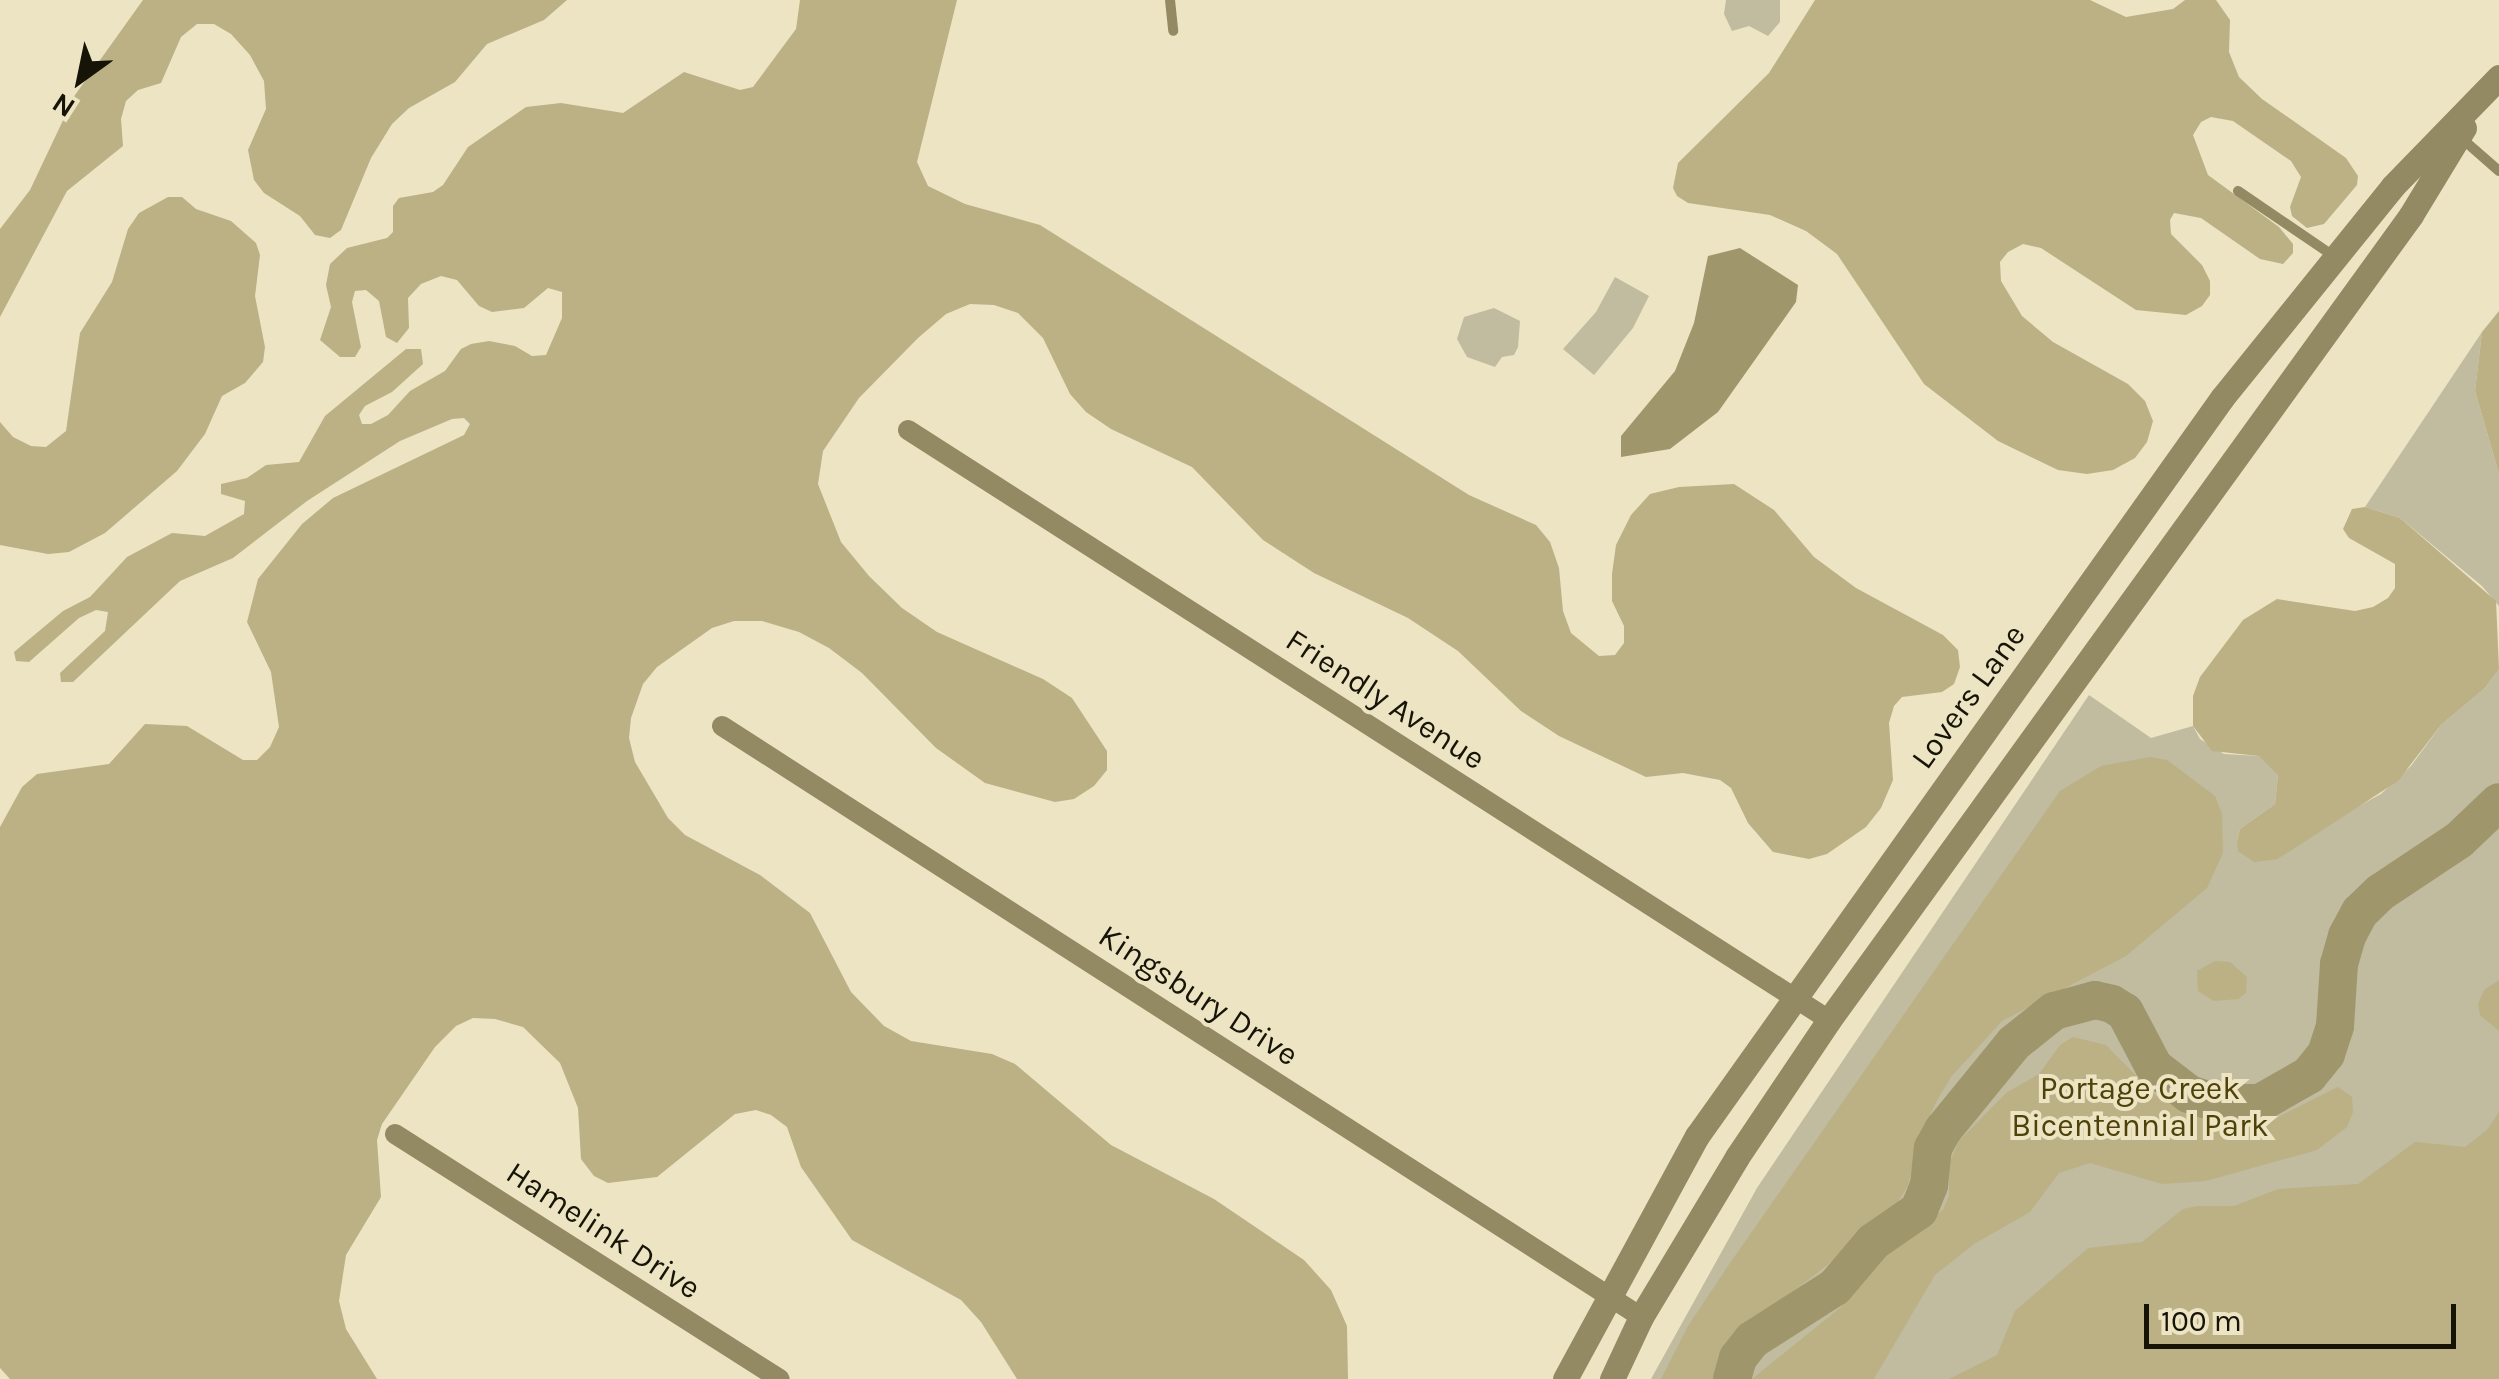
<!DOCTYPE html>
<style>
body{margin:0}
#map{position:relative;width:2499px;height:1379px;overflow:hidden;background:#ece4c3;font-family:Karla,sans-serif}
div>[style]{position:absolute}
.green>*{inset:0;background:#c1bb9f}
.forest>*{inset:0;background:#bbb185}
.water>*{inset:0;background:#a0966b}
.river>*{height:38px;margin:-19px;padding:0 19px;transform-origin:19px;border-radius:19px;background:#a0966b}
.service>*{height:10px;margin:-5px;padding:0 5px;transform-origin:5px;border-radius:5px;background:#938a64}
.minor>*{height:20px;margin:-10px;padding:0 10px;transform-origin:10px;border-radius:10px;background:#938a64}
.tertiary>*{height:25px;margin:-12.5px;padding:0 12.5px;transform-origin:12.5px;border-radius:12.5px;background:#938a64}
span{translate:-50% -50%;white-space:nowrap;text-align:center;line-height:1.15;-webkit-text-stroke:8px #ece4c3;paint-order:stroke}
.street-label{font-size:32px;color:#161307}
.park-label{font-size:32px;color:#4e420a}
.north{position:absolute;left:30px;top:30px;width:100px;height:100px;-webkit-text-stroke:8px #ece4c3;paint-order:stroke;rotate:213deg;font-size:28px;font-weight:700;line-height:40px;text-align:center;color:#161307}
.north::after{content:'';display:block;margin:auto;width:35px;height:45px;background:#161307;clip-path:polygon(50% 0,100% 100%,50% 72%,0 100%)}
.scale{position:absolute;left:2144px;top:1304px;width:312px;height:45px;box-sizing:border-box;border:5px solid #161307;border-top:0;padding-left:12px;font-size:30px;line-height:35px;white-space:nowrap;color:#161307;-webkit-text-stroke:8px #ece4c3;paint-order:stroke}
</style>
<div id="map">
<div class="green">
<div style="clip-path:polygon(1726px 0,1780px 0,1780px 22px,1768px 36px,1749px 26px,1732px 31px,1724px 14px)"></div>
<div style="clip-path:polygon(1615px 277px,1649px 296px,1633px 328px,1594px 375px,1563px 349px,1596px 312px)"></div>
<div style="clip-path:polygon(1494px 308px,1520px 321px,1518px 347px,1514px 355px,1502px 357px,1495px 367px,1467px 357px,1457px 339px,1464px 317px)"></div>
<div style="clip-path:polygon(2482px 332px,2475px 391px,2499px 474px,2499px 606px,2482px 586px,2400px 518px,2365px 507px)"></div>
<div style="clip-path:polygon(2499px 669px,2499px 1379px,1651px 1379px,1757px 1188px,2089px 695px,2151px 738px,2193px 726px,2200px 739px,2224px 754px,2259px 756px,2268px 762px,2278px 775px,2275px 804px,2240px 829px,2237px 841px,2278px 859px,2333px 820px,2381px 794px,2411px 766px,2441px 725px,2485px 688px)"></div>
</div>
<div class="forest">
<div style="clip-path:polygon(143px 0,567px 0,544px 20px,487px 44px,455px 82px,409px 108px,392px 124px,371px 158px,341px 230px,330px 238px,315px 235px,300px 216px,264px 193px,254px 180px,248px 150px,266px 109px,264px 81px,250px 55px,231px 34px,214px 24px,197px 24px,181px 37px,161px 83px,138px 90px,126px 101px,121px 119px,123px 146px,67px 191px,0 317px,0 229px,30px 190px,75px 95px)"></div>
<div style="clip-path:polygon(800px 0,957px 0,917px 162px,928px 186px,965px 204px,1040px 225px,1469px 495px,1536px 525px,1550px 542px,1559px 568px,1563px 611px,1571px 633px,1599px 656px,1615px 655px,1624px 643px,1624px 626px,1612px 601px,1612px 574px,1616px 545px,1631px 515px,1650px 494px,1679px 487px,1734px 484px,1774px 510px,1814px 557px,1856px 588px,1943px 635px,1958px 650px,1960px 667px,1954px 684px,1942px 692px,1902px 697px,1894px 706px,1889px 723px,1893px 780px,1881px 808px,1866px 827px,1827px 854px,1809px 859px,1773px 852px,1748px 823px,1731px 788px,1720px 780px,1683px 773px,1646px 777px,1559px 736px,1521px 711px,1458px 651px,1408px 618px,1314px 573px,1263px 540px,1192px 467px,1111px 429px,1086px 412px,1070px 394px,1043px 338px,1018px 313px,994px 305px,970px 304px,946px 314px,918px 338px,859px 398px,823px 451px,818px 484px,841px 542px,869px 576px,902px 608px,937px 632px,1043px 679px,1072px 698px,1107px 751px,1107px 770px,1094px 786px,1074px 799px,1055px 802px,985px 783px,936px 748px,862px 673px,829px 648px,799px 632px,762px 621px,734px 621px,712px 628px,657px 667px,643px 684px,631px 718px,629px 738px,635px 762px,668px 818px,685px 835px,760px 875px,810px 913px,851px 992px,884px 1026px,911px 1041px,992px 1054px,1015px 1064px,1111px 1145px,1214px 1199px,1304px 1260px,1331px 1290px,1347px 1326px,1348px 1379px,1017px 1379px,981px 1322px,961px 1300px,852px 1240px,801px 1167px,787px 1127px,771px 1115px,756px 1110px,735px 1114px,657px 1177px,608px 1183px,594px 1176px,581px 1159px,578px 1108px,560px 1063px,523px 1027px,495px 1019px,473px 1018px,456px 1026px,435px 1047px,382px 1124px,377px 1140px,381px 1197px,346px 1255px,339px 1301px,346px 1329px,377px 1379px,10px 1379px,0 1368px,0 827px,22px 787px,37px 774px,109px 764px,145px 724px,187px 726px,243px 760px,257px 760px,270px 747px,279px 727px,271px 672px,247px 622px,258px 579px,302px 524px,333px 498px,464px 435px,470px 424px,464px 418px,452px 419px,400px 441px,307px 501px,233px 558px,180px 581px,73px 682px,61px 682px,60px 673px,105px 631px,108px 612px,96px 610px,79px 618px,29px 662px,16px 661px,14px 652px,63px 611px,90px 597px,127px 557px,172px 533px,205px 536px,244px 514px,245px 501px,221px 494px,221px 484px,247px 478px,266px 465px,299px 462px,325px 416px,406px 349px,421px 349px,423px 364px,392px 392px,365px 406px,359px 415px,362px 424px,371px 424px,388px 415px,410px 391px,445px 371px,461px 349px,471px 344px,489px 341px,515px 346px,532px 356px,546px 355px,562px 318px,562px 292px,548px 288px,524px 308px,492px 312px,479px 306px,457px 280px,441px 276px,421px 284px,408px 298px,409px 328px,397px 343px,386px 337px,379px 301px,366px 290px,355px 291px,352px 302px,361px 347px,355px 357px,340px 357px,320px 340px,331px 307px,326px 285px,330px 264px,347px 248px,387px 238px,393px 232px,393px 206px,399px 198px,433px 192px,443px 185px,468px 147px,526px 107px,561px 103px,623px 113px,684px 72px,740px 90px,753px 87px,796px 29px)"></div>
<div style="clip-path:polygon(1815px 0,2090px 0,2126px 17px,2173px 9px,2185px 0,2216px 0,2230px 20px,2229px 52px,2239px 77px,2262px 99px,2346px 158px,2358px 176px,2357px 185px,2324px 224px,2307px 228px,2292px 216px,2290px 207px,2301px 177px,2291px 161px,2233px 121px,2211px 117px,2201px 122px,2193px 135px,2208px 175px,2279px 227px,2293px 244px,2293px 253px,2283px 264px,2260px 259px,2201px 218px,2174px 213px,2170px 220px,2171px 234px,2202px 265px,2210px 281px,2210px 295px,2202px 306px,2186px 315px,2136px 310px,2041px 248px,2023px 244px,2008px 252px,2000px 262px,2001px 281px,2022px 316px,2053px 342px,2128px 384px,2145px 401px,2153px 421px,2147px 442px,2135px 458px,2113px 470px,2087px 474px,2058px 470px,1998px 441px,1924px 384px,1837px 254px,1806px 231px,1770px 215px,1688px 203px,1677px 196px,1673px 188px,1678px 163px,1769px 73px)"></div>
<div style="clip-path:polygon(168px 197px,182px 197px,196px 209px,231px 221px,256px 243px,260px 255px,255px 296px,265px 347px,263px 362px,245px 383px,222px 396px,205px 434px,177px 471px,105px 533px,69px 552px,48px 554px,0 545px,0 422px,13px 437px,31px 446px,46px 447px,66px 431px,80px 333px,112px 282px,128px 229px,139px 213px)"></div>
<div style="clip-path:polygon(2499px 311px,2499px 474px,2475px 391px,2482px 332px)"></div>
<div style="clip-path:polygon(2365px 507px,2400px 518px,2496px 601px,2499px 669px,2485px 688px,2441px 725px,2398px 781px,2278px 859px,2254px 862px,2238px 851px,2237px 841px,2240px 829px,2275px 804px,2278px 775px,2259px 756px,2212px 751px,2193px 726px,2193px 696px,2200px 677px,2243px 620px,2277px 599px,2355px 611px,2373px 607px,2388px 598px,2395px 588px,2395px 564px,2349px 538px,2343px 529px,2352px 509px)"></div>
<div style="clip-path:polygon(2150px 757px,2167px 760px,2215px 796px,2222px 814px,2223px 853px,2207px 888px,2126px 956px,2002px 1021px,1951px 1077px,1935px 1104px,1917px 1145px,1908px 1186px,1897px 1203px,1826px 1266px,1748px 1326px,1734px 1343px,1723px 1379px,1661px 1379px,1688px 1326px,1728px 1266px,2060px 791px,2101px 766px)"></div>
<div style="clip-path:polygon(2215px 961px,2230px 962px,2247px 977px,2246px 993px,2238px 999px,2214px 1001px,2198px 991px,2197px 971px)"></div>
<div style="clip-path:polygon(2499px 980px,2499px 1031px,2480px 1015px,2478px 1004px,2484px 990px)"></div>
<div style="clip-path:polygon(2073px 1037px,2106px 1045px,2155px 1095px,2204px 1115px,2266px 1123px,2338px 1087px,2352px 1097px,2353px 1112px,2347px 1127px,2317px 1150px,2206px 1181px,2162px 1184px,2090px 1163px,2059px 1173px,2030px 1212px,1974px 1244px,1935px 1275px,1874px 1379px,1752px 1379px,1841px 1307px,1887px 1245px,1943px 1210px,1949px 1196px,1949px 1164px,1959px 1141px,2006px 1093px,2039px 1074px,2060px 1045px)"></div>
<div style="clip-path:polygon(2499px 1112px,2499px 1379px,1949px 1379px,1997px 1355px,2015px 1311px,2088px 1248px,2142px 1242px,2183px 1209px,2198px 1206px,2234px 1206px,2278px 1189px,2358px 1184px,2415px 1142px,2465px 1147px,2487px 1130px)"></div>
</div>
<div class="water">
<div style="clip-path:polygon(1740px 248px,1798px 285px,1796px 302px,1718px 412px,1670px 449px,1621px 457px,1621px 436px,1675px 371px,1694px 323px,1708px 256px)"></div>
</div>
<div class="river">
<div style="left:1732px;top:1379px;width:22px;rotate:-74deg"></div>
<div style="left:1738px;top:1358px;width:23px;rotate:-52deg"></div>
<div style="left:1752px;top:1340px;width:98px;rotate:-32.6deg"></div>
<div style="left:1835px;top:1287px;width:59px;rotate:-49.8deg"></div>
<div style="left:1873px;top:1242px;width:56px;rotate:-34.8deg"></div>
<div style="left:1919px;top:1210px;width:27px;rotate:-68deg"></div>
<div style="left:1929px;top:1185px;width:37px;rotate:-84deg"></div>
<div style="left:1933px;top:1148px;width:21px;rotate:-61deg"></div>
<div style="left:1943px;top:1130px;width:112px;rotate:-50.8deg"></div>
<div style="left:2014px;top:1043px;width:51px;rotate:-38.7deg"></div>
<div style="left:2054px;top:1011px;width:42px;rotate:-15deg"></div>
<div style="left:2095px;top:1000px;width:17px;rotate:13deg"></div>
<div style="left:2112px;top:1004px;width:15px;rotate:32deg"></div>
<div style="left:2125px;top:1012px;width:62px;rotate:62.2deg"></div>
<div style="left:2154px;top:1067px;width:44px;rotate:37.6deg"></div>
<div style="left:2189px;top:1094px;width:28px;rotate:18deg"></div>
<div style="left:2216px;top:1103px;width:44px"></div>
<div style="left:2260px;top:1103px;width:56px;rotate:-29.7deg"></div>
<div style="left:2309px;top:1075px;width:27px;rotate:-51deg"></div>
<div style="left:2326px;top:1054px;width:29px;rotate:-72deg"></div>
<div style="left:2335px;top:1026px;width:62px;rotate:-86.3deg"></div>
<div style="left:2339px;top:964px;width:29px;rotate:-74deg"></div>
<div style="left:2347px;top:936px;width:27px;rotate:-62deg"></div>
<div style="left:2360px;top:912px;width:29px;rotate:-44deg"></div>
<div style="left:2381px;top:892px;width:94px;rotate:-33.7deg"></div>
<div style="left:2459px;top:840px;width:55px;rotate:-43.5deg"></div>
</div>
<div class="service">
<div style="left:1170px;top:0;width:31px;rotate:84deg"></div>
<div style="left:2459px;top:136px;width:53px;rotate:41.2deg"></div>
<div style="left:2238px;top:191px;width:117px;rotate:34.2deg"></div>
</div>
<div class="minor">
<div style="left:908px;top:430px;width:1094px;rotate:32.64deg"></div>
<div style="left:722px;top:726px;width:1093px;rotate:32.74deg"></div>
<div style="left:395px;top:1134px;width:456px;rotate:32.5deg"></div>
</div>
<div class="tertiary">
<div style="left:1565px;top:1379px;width:277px;rotate:-61.5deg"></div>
<div style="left:1697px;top:1136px;width:906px;rotate:-54.57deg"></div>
<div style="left:2222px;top:398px;width:272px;rotate:-51.1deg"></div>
<div style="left:2393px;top:186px;width:152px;rotate:-45.8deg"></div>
<div style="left:1612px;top:1379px;width:68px;rotate:-64.9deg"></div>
<div style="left:1641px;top:1317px;width:187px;rotate:-59deg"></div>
<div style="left:1737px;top:1157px;width:165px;rotate:-56.1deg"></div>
<div style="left:1829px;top:1020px;width:993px;rotate:-54.13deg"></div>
<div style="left:2411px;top:215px;width:102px;rotate:-58.7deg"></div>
</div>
<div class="street-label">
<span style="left:1969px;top:697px;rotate:-54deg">Lovers Lane</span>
<span style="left:1385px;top:700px;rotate:33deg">Friendly Avenue</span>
<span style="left:1198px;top:996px;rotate:33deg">Kingsbury Drive</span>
<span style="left:603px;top:1231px;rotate:33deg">Hamelink Drive</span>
</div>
<div class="park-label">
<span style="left:2140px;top:1108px">Portage Creek<br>Bicentennial Park</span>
</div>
<div class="north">N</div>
<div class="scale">100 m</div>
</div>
